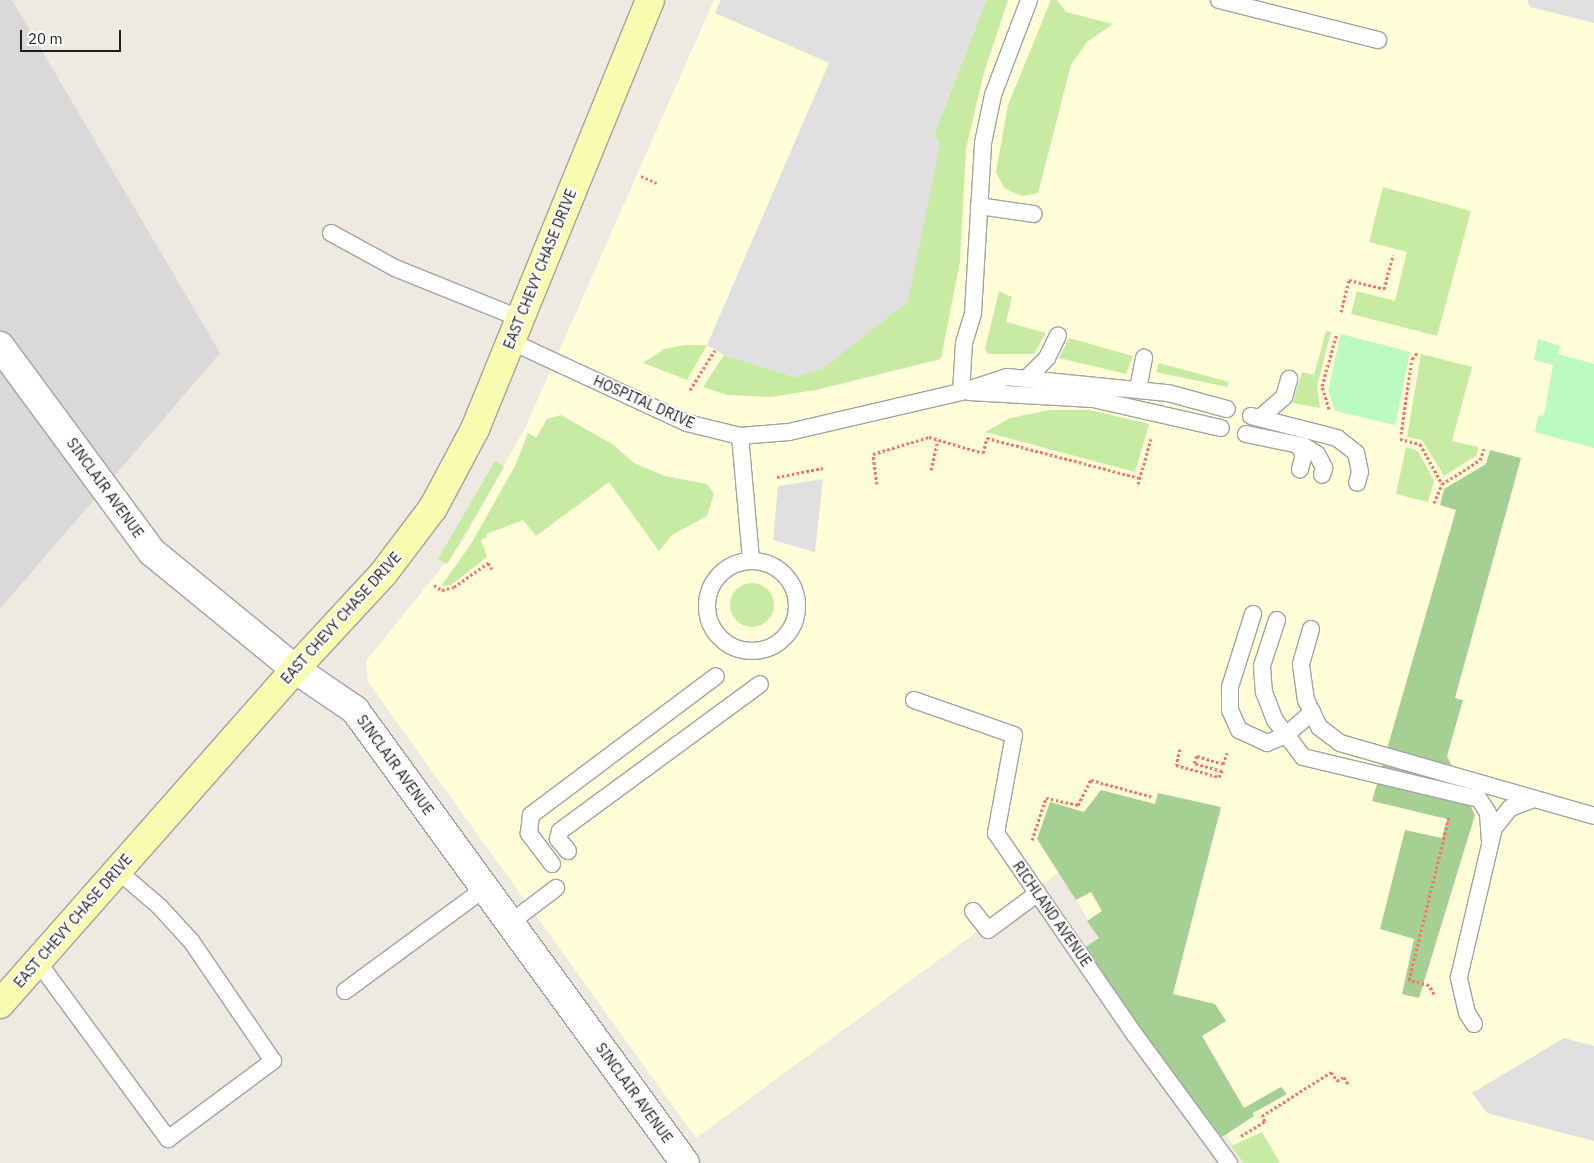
<!DOCTYPE html>
<style>
body{margin:0}
#map{position:relative;width:1594px;height:1163px;overflow:hidden;background:#eee9e1;font-family:"IBM Plex Sans",sans-serif}
div>[style]{position:absolute}
.residential>*{inset:0;background:#dad9d9}
.education>*{inset:0;background:#fffed8}
.grass>*{inset:0;background:#c8eba4}
.round{border-radius:50%}
.forest>*{inset:0;background:#a6cf94}
.park>*{inset:0;background:#bbfbbf}
.parking>*{inset:0;background:#e0e0e0}
.path>*{height:3px;margin-top:-1.5px;transform-origin:0;background:repeating-linear-gradient(90deg,#fe6f61 0 2.5px,transparent 0 5px)}
.roads{filter:drop-shadow(1px 0 #a3a3a3) drop-shadow(-1px 0 #a3a3a3) drop-shadow(0 1px #a3a3a3) drop-shadow(0 -1px #a3a3a3)}
.service>*{height:16px;margin:-8px;padding:0 8px;transform-origin:8px;border-radius:8px;background:#fff}
.service>.ring{margin:-8px;padding:0;box-sizing:content-box;background:none;border:16px solid #fff;border-radius:50%}
.minor>*{height:28px;margin:-14px;padding:0 14px;transform-origin:14px;border-radius:14px;background:#fff}
.secondary>*{height:28px;margin:-14px;padding:0 14px;transform-origin:14px;border-radius:14px;background:#f9fbb1}
span{translate:-50% -50%;white-space:nowrap;text-align:center;line-height:1.15;-webkit-text-stroke:4px #fff;paint-order:stroke}
.street-label{font-size:14px;color:#1c1c1c}
.scale{position:absolute;left:20px;top:30px;width:101px;height:22px;box-sizing:border-box;border:2px solid #1c1c1c;border-top:0;padding-left:6px;font-size:15px;line-height:18px;white-space:nowrap;color:#1c1c1c;-webkit-text-stroke:4px #fff;paint-order:stroke}
</style>
<div id="map">
<div class="residential">
<div style="clip-path:polygon(0 0,12px 0,220px 353px,0 609px)"></div>
</div>
<div class="education">
<div style="clip-path:polygon(714px 0,1594px 0,1594px 1163px,1246px 1163px,1145px 1019px,1060px 871px,696px 1138px,368px 682px,366px 661px,463px 541px,526px 426px)"></div>
</div>
<div class="grass">
<div style="clip-path:polygon(986px 0,1008px 0,983px 76px,966px 149px,960px 261px,941px 359px,816px 390px,771px 397px,727px 395px,703px 387px,724px 355px,795px 377px,940px 144px,934px 135px)"></div>
<div style="clip-path:polygon(1051px 0,1057px 0,1066px 12px,1113px 24px,1087px 42px,1071px 65px,1038px 193px,1022px 196px,1004px 188px,996px 172px,1008px 105px)"></div>
<div style="clip-path:polygon(1383px 187px,1471px 211px,1437px 336px,1351px 314px,1357px 291px,1395px 301px,1407px 252px,1369px 242px)"></div>
<div style="clip-path:polygon(999px 291px,1012px 297px,1006px 322px,1046px 333px,1034px 354px,988px 354px,985px 349px)"></div>
<div style="clip-path:polygon(1326px 331px,1331px 332px,1317px 386px,1320px 408px,1292px 403px,1302px 372px,1314px 375px)"></div>
<div style="clip-path:polygon(1069px 338px,1133px 356px,1126px 374px,1059px 358px)"></div>
<div style="clip-path:polygon(685px 345px,707px 345px,687px 380px,643px 363px,664px 349px)"></div>
<div style="clip-path:polygon(1421px 354px,1472px 367px,1452px 441px,1478px 447px,1477px 455px,1444px 476px,1422px 440px,1407px 437px)"></div>
<div style="clip-path:polygon(1159px 363px,1229px 382px,1227px 387px,1156px 372px)"></div>
<div style="clip-path:polygon(1050px 410px,1090px 410px,1149px 424px,1135px 472px,985px 432px,1010px 418px)"></div>
<div style="clip-path:polygon(561px 415px,612px 444px,634px 463px,665px 476px,707px 484px,714px 494px,707px 516px,672px 535px,659px 551px,609px 482px,536px 536px,523px 520px,486px 534px,487px 537px,481px 540px,487px 557px,451px 585px,441px 586px,471px 544px,515px 466px,528px 433px,536px 438px,547px 419px)"></div>
<div style="clip-path:polygon(1406px 447px,1418px 451px,1434px 481px,1428px 502px,1396px 494px)"></div>
<div style="clip-path:polygon(495px 461px,504px 467px,447px 564px,438px 559px)"></div>
<div class="round" style="left:730px;top:583px;width:44px;height:44px"></div>
<div style="clip-path:polygon(1262px 1132px,1280px 1163px,1244px 1163px,1231px 1146px)"></div>
</div>
<div class="forest">
<div style="clip-path:polygon(1490px 450px,1521px 458px,1455px 698px,1463px 700px,1447px 756px,1475px 815px,1419px 998px,1402px 994px,1414px 939px,1380px 929px,1405px 830px,1442px 838px,1447px 819px,1372px 801px,1456px 510px,1440px 505px,1444px 489px,1486px 464px)"></div>
<div style="clip-path:polygon(1101px 790px,1155px 804px,1158px 793px,1221px 807px,1173px 994px,1215px 1004px,1226px 1021px,1202px 1036px,1244px 1108px,1281px 1087px,1287px 1094px,1253px 1113px,1254px 1116px,1222px 1137px,1083px 957px,1084px 948px,1099px 938px,1087px 921px,1102px 911px,1091px 892px,1076px 900px,1037px 839px,1050px 802px,1084px 812px)"></div>
</div>
<div class="park">
<div style="clip-path:polygon(1341px 334px,1410px 352px,1395px 425px,1335px 411px,1328px 390px)"></div>
<div style="clip-path:polygon(1538px 339px,1560px 346px,1558px 354px,1594px 364px,1594px 448px,1535px 432px,1538px 416px,1544px 415px,1553px 365px,1534px 360px)"></div>
</div>
<div class="parking">
<div style="clip-path:polygon(721px 0,986px 0,934px 135px,940px 144px,908px 302px,823px 368px,795px 377px,726px 356px,707px 345px,829px 63px,715px 13px)"></div>
<div style="clip-path:polygon(1527px 0,1594px 0,1594px 23px,1530px 7px)"></div>
<div style="clip-path:polygon(823px 479px,815px 552px,773px 540px,778px 486px)"></div>
<div style="clip-path:polygon(1564px 1038px,1594px 1046px,1594px 1141px,1487px 1113px,1472px 1093px)"></div>
</div>
<div class="path">
<div style="left:641px;top:176px;width:17px;rotate:24deg"></div>
<div style="left:1341px;top:312px;width:33px;rotate:-76deg"></div>
<div style="left:1349px;top:280px;width:36px;rotate:14deg"></div>
<div style="left:1384px;top:289px;width:35px;rotate:-75deg"></div>
<div style="left:690px;top:390px;width:47px;rotate:-58deg"></div>
<div style="left:1329px;top:409px;width:24px;rotate:-107deg"></div>
<div style="left:1322px;top:386px;width:55px;rotate:-74.2deg"></div>
<div style="left:1401px;top:434px;width:76px;rotate:-81.7deg"></div>
<div style="left:1412px;top:359px;width:8px;rotate:-50deg"></div>
<div style="left:1400px;top:439px;width:21px;rotate:14deg"></div>
<div style="left:1420px;top:444px;width:46px;rotate:61.2deg"></div>
<div style="left:931px;top:470px;width:31px;rotate:-77deg"></div>
<div style="left:777px;top:477px;width:47px;rotate:-11.1deg"></div>
<div style="left:877px;top:484px;width:30px;rotate:-98deg"></div>
<div style="left:873px;top:454px;width:59px;rotate:-16.9deg"></div>
<div style="left:929px;top:437px;width:56px;rotate:16.5deg"></div>
<div style="left:983px;top:453px;width:16px;rotate:-75deg"></div>
<div style="left:987px;top:438px;width:157px;rotate:14.7deg"></div>
<div style="left:1138px;top:484px;width:47px;rotate:-73.9deg"></div>
<div style="left:1434px;top:503px;width:21px;rotate:-67deg"></div>
<div style="left:1442px;top:484px;width:45px;rotate:-32.3deg"></div>
<div style="left:1480px;top:460px;width:12px;rotate:-70deg"></div>
<div style="left:434px;top:585px;width:9px;rotate:32deg"></div>
<div style="left:442px;top:590px;width:12px;rotate:-14deg"></div>
<div style="left:454px;top:587px;width:42px;rotate:-35.2deg"></div>
<div style="left:488px;top:563px;width:7px;rotate:56deg"></div>
<div style="left:1180px;top:749px;width:16px;rotate:104deg"></div>
<div style="left:1176px;top:765px;width:45px;rotate:15.6deg"></div>
<div style="left:1219px;top:777px;width:7px;rotate:-63deg"></div>
<div style="left:1222px;top:771px;width:29px;rotate:-164deg"></div>
<div style="left:1194px;top:763px;width:8px;rotate:-67deg"></div>
<div style="left:1197px;top:756px;width:27px;rotate:17deg"></div>
<div style="left:1223px;top:764px;width:12px;rotate:-70deg"></div>
<div style="left:1032px;top:840px;width:44px;rotate:-71.6deg"></div>
<div style="left:1046px;top:798px;width:33px;rotate:12deg"></div>
<div style="left:1078px;top:805px;width:28px;rotate:-63deg"></div>
<div style="left:1091px;top:780px;width:64px;rotate:15.3deg"></div>
<div style="left:1434px;top:994px;width:10px;rotate:-119deg"></div>
<div style="left:1429px;top:985px;width:21px;rotate:-166deg"></div>
<div style="left:1409px;top:980px;width:168px;rotate:-76.2deg"></div>
<div style="left:1241px;top:1136px;width:28px;rotate:-32deg"></div>
<div style="left:1265px;top:1121px;width:6px;rotate:-121deg"></div>
<div style="left:1262px;top:1116px;width:82px;rotate:-32.5deg"></div>
<div style="left:1331px;top:1072px;width:11px;rotate:56deg"></div>
<div style="left:1337px;top:1081px;width:8px;rotate:-30deg"></div>
<div style="left:1344px;top:1077px;width:8px;rotate:60deg"></div>
</div>
<div class="roads">
<div class="service">
<div style="left:1219px;top:0;width:164px;rotate:14.1deg"></div>
<div style="left:979px;top:206px;width:55px;rotate:8.4deg"></div>
<div style="left:331px;top:233px;width:73px;rotate:28.7deg"></div>
<div style="left:395px;top:268px;width:134px;rotate:22deg"></div>
<div style="left:510px;top:341px;width:195px;rotate:24.9deg"></div>
<div style="left:687px;top:423px;width:55px;rotate:13.8deg"></div>
<div style="left:740px;top:436px;width:49px;rotate:-4.7deg"></div>
<div style="left:789px;top:432px;width:177px;rotate:-13.1deg"></div>
<div style="left:961px;top:392px;width:48px;rotate:-18.1deg"></div>
<div style="left:1007px;top:377px;width:162px;rotate:5.7deg"></div>
<div style="left:1168px;top:393px;width:61px;rotate:15.2deg"></div>
<div style="left:1026px;top:379px;width:30px;rotate:-45deg"></div>
<div style="left:1047px;top:358px;width:25px;rotate:-64deg"></div>
<div style="left:1138px;top:389px;width:32px;rotate:-79deg"></div>
<div style="left:961px;top:392px;width:49px;rotate:-86.5deg"></div>
<div style="left:964px;top:343px;width:31px;rotate:-73deg"></div>
<div style="left:973px;top:313px;width:170px;rotate:-86.6deg"></div>
<div style="left:983px;top:143px;width:49px;rotate:-78.2deg"></div>
<div style="left:993px;top:95px;width:102px;rotate:-69.2deg"></div>
<div style="left:969px;top:392px;width:124px;rotate:3.2deg"></div>
<div style="left:1093px;top:399px;width:131px;rotate:12.8deg"></div>
<div style="left:1251px;top:416px;width:89px;rotate:14.3deg"></div>
<div style="left:1337px;top:438px;width:24px;rotate:38deg"></div>
<div style="left:1356px;top:453px;width:19px;rotate:78deg"></div>
<div style="left:1360px;top:472px;width:11px;rotate:105deg"></div>
<div style="left:1261px;top:417px;width:30px;rotate:-41deg"></div>
<div style="left:1284px;top:397px;width:19px;rotate:-74deg"></div>
<div style="left:1246px;top:434px;width:59px;rotate:11.7deg"></div>
<div style="left:1304px;top:446px;width:15px;rotate:32deg"></div>
<div style="left:1317px;top:454px;width:16px;rotate:63deg"></div>
<div style="left:1324px;top:468px;width:7px;rotate:106deg"></div>
<div style="left:740px;top:436px;width:124px;rotate:84.9deg"></div>
<div style="left:1298px;top:445px;width:12px;rotate:59deg"></div>
<div style="left:1304px;top:455px;width:15px;rotate:106deg"></div>
<div class="ring" style="left:707px;top:561px;width:74px;height:74px"></div>
<div style="left:1253px;top:614px;width:77px;rotate:107.5deg"></div>
<div style="left:1230px;top:687px;width:23px;rotate:90deg"></div>
<div style="left:1230px;top:710px;width:22px;rotate:66deg"></div>
<div style="left:1239px;top:730px;width:31px;rotate:25deg"></div>
<div style="left:1267px;top:743px;width:21px;rotate:-23deg"></div>
<div style="left:1286px;top:735px;width:35px;rotate:-41deg"></div>
<div style="left:1277px;top:620px;width:48px;rotate:108.1deg"></div>
<div style="left:1262px;top:666px;width:26px;rotate:86deg"></div>
<div style="left:1264px;top:692px;width:30px;rotate:69deg"></div>
<div style="left:1275px;top:720px;width:46px;rotate:52.9deg"></div>
<div style="left:1303px;top:757px;width:181px;rotate:13.4deg"></div>
<div style="left:1479px;top:799px;width:17px;rotate:57deg"></div>
<div style="left:1488px;top:813px;width:31px;rotate:86deg"></div>
<div style="left:1311px;top:629px;width:37px;rotate:106deg"></div>
<div style="left:1301px;top:665px;width:35px;rotate:82deg"></div>
<div style="left:1306px;top:700px;width:30px;rotate:64deg"></div>
<div style="left:1319px;top:727px;width:26px;rotate:37deg"></div>
<div style="left:1340px;top:743px;width:264px;rotate:16deg"></div>
<div style="left:914px;top:700px;width:106px;rotate:19.3deg"></div>
<div style="left:1014px;top:735px;width:100px;rotate:100.4deg"></div>
<div style="left:996px;top:833px;width:240px;rotate:55.5deg"></div>
<div style="left:1132px;top:1031px;width:164px;rotate:53.7deg"></div>
<div style="left:568px;top:851px;width:16px;rotate:-130deg"></div>
<div style="left:558px;top:839px;width:8px;rotate:-76deg"></div>
<div style="left:560px;top:831px;width:248px;rotate:-36.3deg"></div>
<div style="left:552px;top:864px;width:39px;rotate:-127deg"></div>
<div style="left:529px;top:833px;width:18px;rotate:-84deg"></div>
<div style="left:531px;top:815px;width:231px;rotate:-36.9deg"></div>
<div style="left:973px;top:911px;width:24px;rotate:52deg"></div>
<div style="left:988px;top:930px;width:62px;rotate:-36.5deg"></div>
<div style="left:510px;top:923px;width:58px;rotate:-37.3deg"></div>
<div style="left:38px;top:962px;width:220px;rotate:53.7deg"></div>
<div style="left:168px;top:1139px;width:131px;rotate:-36.6deg"></div>
<div style="left:273px;top:1061px;width:145px;rotate:-124.3deg"></div>
<div style="left:191px;top:941px;width:46px;rotate:-132.4deg"></div>
<div style="left:160px;top:907px;width:55px;rotate:-139.4deg"></div>
<div style="left:345px;top:991px;width:174px;rotate:-36.3deg"></div>
<div style="left:1474px;top:1024px;width:13px;rotate:-122deg"></div>
<div style="left:1467px;top:1013px;width:37px;rotate:-103deg"></div>
<div style="left:1459px;top:977px;width:153px;rotate:-76.8deg"></div>
<div style="left:1494px;top:828px;width:26px;rotate:-51deg"></div>
<div style="left:1510px;top:808px;width:26px;rotate:-21deg"></div>
</div>
<div class="minor">
<div style="left:0;top:346px;width:256px;rotate:53.6deg"></div>
<div style="left:152px;top:552px;width:185px;rotate:39.3deg"></div>
<div style="left:295px;top:669px;width:73px;rotate:34.3deg"></div>
<div style="left:355px;top:710px;width:560px;rotate:53.93deg"></div>
</div>
<div class="secondary">
<div style="left:0;top:1004px;width:446px;rotate:-48.6deg"></div>
<div style="left:295px;top:669px;width:129px;rotate:-47.2deg"></div>
<div style="left:383px;top:574px;width:83px;rotate:-52.9deg"></div>
<div style="left:433px;top:508px;width:89px;rotate:-62deg"></div>
<div style="left:475px;top:429px;width:463px;rotate:-67.8deg"></div>
</div>
</div>
<div class="street-label">
<span style="left:540px;top:269px;rotate:-68deg">EAST CHEVY CHASE DRIVE</span>
<span style="left:644px;top:402px;rotate:24deg">HOSPITAL DRIVE</span>
<span style="left:105px;top:488px;rotate:54deg">SINCLAIR AVENUE</span>
<span style="left:341px;top:618px;rotate:-48deg">EAST CHEVY CHASE DRIVE</span>
<span style="left:395px;top:765px;rotate:54deg">SINCLAIR AVENUE</span>
<span style="left:1052px;top:914px;rotate:55deg">RICHLAND AVENUE</span>
<span style="left:73px;top:921px;rotate:-49deg">EAST CHEVY CHASE DRIVE</span>
<span style="left:634px;top:1093px;rotate:54deg">SINCLAIR AVENUE</span>
</div>
<div class="scale">20 m</div>
</div>
